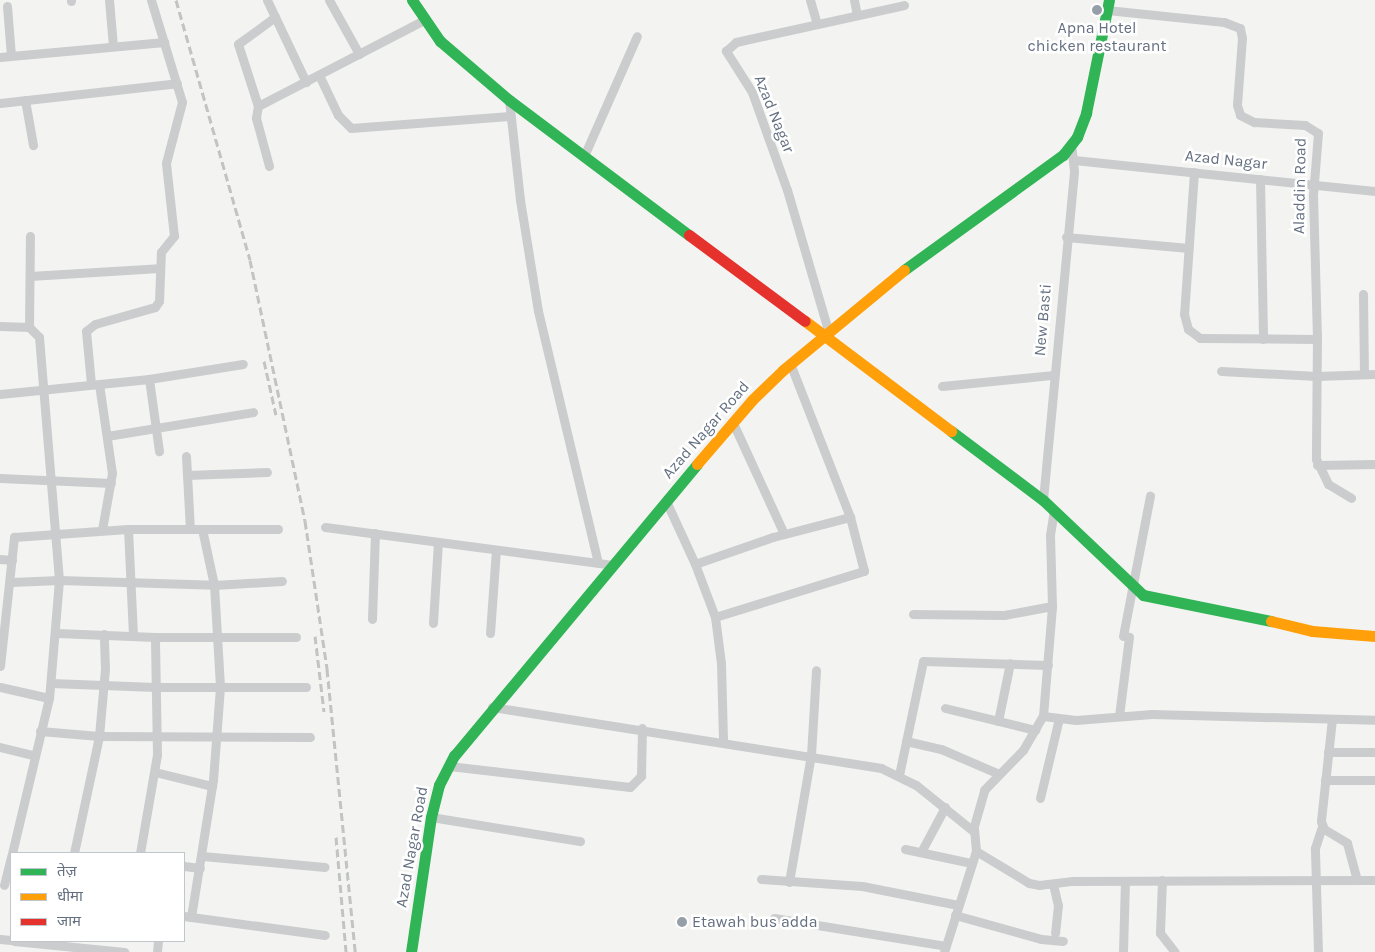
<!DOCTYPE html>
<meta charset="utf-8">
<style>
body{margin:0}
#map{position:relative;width:1375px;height:952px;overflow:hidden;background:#f3f4f1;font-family:Karla,"Noto Sans Devanagari",sans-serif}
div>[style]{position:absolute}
.street>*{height:9px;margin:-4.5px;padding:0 4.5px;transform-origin:4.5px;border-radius:4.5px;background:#cbcccd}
.fast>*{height:11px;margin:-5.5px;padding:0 5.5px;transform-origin:5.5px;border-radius:5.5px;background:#30b455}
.slow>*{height:11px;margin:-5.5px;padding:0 5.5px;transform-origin:5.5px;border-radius:5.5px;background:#ff9f0a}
.jam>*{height:11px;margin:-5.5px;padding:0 5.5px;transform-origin:5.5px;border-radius:5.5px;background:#e5322d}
.rail>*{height:3px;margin-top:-1.5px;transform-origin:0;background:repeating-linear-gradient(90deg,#c2c3c3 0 8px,transparent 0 12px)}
.dots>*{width:14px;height:14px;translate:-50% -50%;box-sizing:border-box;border:2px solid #fff;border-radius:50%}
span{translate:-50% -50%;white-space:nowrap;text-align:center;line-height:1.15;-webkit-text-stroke:5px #fff;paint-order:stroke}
.poi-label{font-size:16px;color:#647081}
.left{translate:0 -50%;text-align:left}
.street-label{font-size:16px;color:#647081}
.legend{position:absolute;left:10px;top:852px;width:175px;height:90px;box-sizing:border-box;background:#fff;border:1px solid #c1c6cd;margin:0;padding:6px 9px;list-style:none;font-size:15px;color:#647081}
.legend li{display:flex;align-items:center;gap:10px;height:25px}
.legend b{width:25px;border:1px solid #c1c6cd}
</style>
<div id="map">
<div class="street">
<div style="left:71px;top:0;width:1px;rotate:90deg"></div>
<div style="left:109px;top:0;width:46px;rotate:85deg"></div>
<div style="left:267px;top:0;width:91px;rotate:64.6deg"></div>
<div style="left:329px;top:0;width:62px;rotate:60.9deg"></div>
<div style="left:810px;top:0;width:25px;rotate:74deg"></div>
<div style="left:854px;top:0;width:15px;rotate:79deg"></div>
<div style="left:7px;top:6px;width:50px;rotate:85.4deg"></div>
<div style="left:1107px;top:10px;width:118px;rotate:5.9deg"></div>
<div style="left:1224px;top:22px;width:17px;rotate:21deg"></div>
<div style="left:1240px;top:28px;width:10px;rotate:79deg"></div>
<div style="left:1242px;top:38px;width:67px;rotate:94.3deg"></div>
<div style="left:1237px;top:105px;width:10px;rotate:73deg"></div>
<div style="left:1240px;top:115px;width:16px;rotate:27deg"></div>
<div style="left:1254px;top:122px;width:51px;rotate:3.4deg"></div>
<div style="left:1305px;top:125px;width:15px;rotate:32deg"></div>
<div style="left:1318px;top:133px;width:62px;rotate:94.6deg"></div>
<div style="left:1313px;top:195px;width:140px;rotate:88.4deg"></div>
<div style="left:1317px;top:335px;width:124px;rotate:90.5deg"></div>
<div style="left:1316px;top:459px;width:28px;rotate:64deg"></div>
<div style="left:1328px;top:484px;width:27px;rotate:31deg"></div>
<div style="left:0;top:57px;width:165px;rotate:-5.2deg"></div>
<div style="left:319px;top:75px;width:44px;rotate:64.6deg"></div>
<div style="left:338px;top:115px;width:18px;rotate:45deg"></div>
<div style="left:351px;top:128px;width:160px;rotate:-4.3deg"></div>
<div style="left:25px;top:100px;width:46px;rotate:79.9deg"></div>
<div style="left:509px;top:100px;width:101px;rotate:83.7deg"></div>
<div style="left:520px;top:200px;width:112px;rotate:80.8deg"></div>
<div style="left:538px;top:311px;width:259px;rotate:76.6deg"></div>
<div style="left:0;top:103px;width:178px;rotate:-6.4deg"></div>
<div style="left:258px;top:106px;width:65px;rotate:-107.9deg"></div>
<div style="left:238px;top:44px;width:46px;rotate:-36.1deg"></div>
<div style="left:584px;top:156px;width:131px;rotate:-66.2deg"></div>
<div style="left:1074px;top:160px;width:303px;rotate:5.9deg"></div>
<div style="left:269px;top:166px;width:50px;rotate:-105.2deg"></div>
<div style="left:256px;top:118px;width:12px;rotate:-81deg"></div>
<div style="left:258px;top:106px;width:187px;rotate:-27.4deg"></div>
<div style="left:1194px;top:172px;width:142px;rotate:94deg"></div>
<div style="left:1184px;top:314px;width:16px;rotate:75deg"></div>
<div style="left:1188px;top:329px;width:15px;rotate:37deg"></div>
<div style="left:1200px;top:338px;width:117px;rotate:0.5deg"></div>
<div style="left:1260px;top:179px;width:160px;rotate:88.9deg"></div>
<div style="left:1066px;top:237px;width:123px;rotate:5.1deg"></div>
<div style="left:30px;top:276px;width:129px;rotate:-3.5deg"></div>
<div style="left:1363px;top:294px;width:80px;rotate:89.3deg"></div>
<div style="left:0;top:326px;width:29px;rotate:2deg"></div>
<div style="left:29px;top:327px;width:14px;rotate:45deg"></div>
<div style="left:39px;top:337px;width:244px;rotate:85.3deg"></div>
<div style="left:59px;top:580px;width:118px;rotate:94.8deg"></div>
<div style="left:49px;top:698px;width:159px;rotate:103.4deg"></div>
<div style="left:29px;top:327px;width:91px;rotate:-89.4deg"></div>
<div style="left:828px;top:330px;width:146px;rotate:-106.3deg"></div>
<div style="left:787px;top:190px;width:104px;rotate:-109.7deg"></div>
<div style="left:752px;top:92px;width:49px;rotate:-122.4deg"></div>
<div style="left:726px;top:51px;width:13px;rotate:-42deg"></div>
<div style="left:736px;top:42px;width:172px;rotate:-12.4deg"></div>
<div style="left:1221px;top:371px;width:96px;rotate:3deg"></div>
<div style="left:1317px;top:376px;width:58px;rotate:-2deg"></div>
<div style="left:149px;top:379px;width:73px;rotate:82.1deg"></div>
<div style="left:91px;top:384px;width:53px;rotate:-95.4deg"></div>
<div style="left:86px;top:331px;width:11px;rotate:-38deg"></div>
<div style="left:95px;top:324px;width:62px;rotate:-15.8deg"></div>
<div style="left:155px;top:307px;width:7px;rotate:-56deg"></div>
<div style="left:159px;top:301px;width:49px;rotate:-87.7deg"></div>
<div style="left:161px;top:252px;width:21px;rotate:-51deg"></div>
<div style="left:174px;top:236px;width:73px;rotate:-96.3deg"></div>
<div style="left:166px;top:163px;width:63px;rotate:-75.3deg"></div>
<div style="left:182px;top:102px;width:107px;rotate:-106.9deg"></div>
<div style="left:99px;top:384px;width:90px;rotate:81.7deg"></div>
<div style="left:112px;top:473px;width:58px;rotate:100deg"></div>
<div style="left:942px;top:386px;width:112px;rotate:-5.7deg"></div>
<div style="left:0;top:394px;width:150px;rotate:-5.7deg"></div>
<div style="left:149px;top:379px;width:95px;rotate:-9.1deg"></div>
<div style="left:733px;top:423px;width:122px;rotate:65.3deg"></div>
<div style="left:107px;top:436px;width:148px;rotate:-9.3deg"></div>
<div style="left:186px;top:456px;width:73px;rotate:86.9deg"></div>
<div style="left:1317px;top:465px;width:58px;rotate:-1deg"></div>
<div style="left:187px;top:475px;width:80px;rotate:-2.1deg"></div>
<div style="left:0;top:478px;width:111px;rotate:2.6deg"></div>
<div style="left:1043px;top:500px;width:330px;rotate:-84.6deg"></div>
<div style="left:1074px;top:171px;width:27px;rotate:-96deg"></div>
<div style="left:666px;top:501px;width:69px;rotate:65.3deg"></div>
<div style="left:695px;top:564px;width:57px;rotate:69.3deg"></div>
<div style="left:715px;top:617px;width:46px;rotate:82.6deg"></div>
<div style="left:721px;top:663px;width:78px;rotate:88.5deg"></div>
<div style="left:325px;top:527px;width:290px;rotate:7.5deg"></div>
<div style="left:128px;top:529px;width:107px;rotate:87.3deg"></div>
<div style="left:0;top:559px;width:12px;rotate:5deg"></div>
<div style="left:695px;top:564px;width:83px;rotate:-19.1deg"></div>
<div style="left:773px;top:537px;width:80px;rotate:-14.6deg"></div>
<div style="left:11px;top:582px;width:48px;rotate:-2.4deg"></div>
<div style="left:59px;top:580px;width:155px;rotate:1.8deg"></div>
<div style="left:214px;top:585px;width:68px;rotate:-3.4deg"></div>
<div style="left:913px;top:614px;width:91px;rotate:0.6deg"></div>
<div style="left:1004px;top:615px;width:49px;rotate:-10.6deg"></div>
<div style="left:715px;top:617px;width:156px;rotate:-17.2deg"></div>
<div style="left:864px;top:571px;width:56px;rotate:-104.5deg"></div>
<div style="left:850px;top:517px;width:165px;rotate:-111.3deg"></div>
<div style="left:372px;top:619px;width:86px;rotate:-88deg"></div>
<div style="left:433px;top:623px;width:81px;rotate:-86.5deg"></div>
<div style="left:57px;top:633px;width:98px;rotate:2.3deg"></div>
<div style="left:155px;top:637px;width:141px"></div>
<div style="left:490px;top:633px;width:83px;rotate:-85.9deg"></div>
<div style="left:1123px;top:636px;width:143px;rotate:-79.1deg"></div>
<div style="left:0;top:666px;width:130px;rotate:-83.8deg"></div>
<div style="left:14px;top:537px;width:114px;rotate:-4deg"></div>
<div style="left:128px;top:529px;width:150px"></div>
<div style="left:51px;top:683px;width:104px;rotate:2.2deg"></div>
<div style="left:155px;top:687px;width:151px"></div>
<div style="left:0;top:687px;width:50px;rotate:12.7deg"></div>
<div style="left:492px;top:707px;width:394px;rotate:8.9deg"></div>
<div style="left:881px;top:768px;width:39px;rotate:26deg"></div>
<div style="left:916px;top:785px;width:73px;rotate:38.9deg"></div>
<div style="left:945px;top:708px;width:93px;rotate:13.7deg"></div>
<div style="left:1043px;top:716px;width:33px;rotate:7deg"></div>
<div style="left:1076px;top:720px;width:76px;rotate:-4.5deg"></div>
<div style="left:1152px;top:714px;width:223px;rotate:1.5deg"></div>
<div style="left:1119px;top:716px;width:80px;rotate:-82.8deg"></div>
<div style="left:1332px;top:719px;width:103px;rotate:96.2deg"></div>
<div style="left:1321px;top:821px;width:9px;rotate:69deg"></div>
<div style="left:1324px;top:829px;width:27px;rotate:31deg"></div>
<div style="left:1347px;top:843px;width:38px;rotate:75deg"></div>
<div style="left:998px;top:721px;width:59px;rotate:-78.3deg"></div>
<div style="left:40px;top:731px;width:59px;rotate:4.8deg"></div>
<div style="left:99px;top:736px;width:211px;rotate:0.3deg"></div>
<div style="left:906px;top:741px;width:36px;rotate:13deg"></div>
<div style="left:941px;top:749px;width:63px;rotate:23.3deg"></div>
<div style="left:0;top:747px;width:36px;rotate:14deg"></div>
<div style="left:1328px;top:752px;width:47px"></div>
<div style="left:449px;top:766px;width:182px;rotate:6.6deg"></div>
<div style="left:630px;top:787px;width:16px;rotate:-45deg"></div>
<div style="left:641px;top:776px;width:48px;rotate:-88.8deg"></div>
<div style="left:155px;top:772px;width:59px;rotate:13.8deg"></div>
<div style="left:899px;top:775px;width:116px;rotate:-78.1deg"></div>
<div style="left:923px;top:661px;width:125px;rotate:1.8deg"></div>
<div style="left:1325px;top:780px;width:50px"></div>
<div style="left:1040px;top:798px;width:82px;rotate:-76.6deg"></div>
<div style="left:431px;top:817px;width:151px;rotate:9.2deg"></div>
<div style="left:905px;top:849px;width:67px;rotate:12deg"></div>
<div style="left:976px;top:851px;width:62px;rotate:31.1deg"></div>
<div style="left:1029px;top:883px;width:10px;rotate:11deg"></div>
<div style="left:1039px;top:885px;width:34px;rotate:-7deg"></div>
<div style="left:1073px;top:881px;width:302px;rotate:-0.2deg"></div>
<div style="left:921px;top:852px;width:51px;rotate:-61.9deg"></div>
<div style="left:74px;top:853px;width:120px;rotate:-77.9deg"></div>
<div style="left:99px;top:736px;width:67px;rotate:-84.9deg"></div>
<div style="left:105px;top:669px;width:35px;rotate:-92deg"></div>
<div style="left:140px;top:853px;width:99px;rotate:-80.2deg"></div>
<div style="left:157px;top:755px;width:118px;rotate:-91deg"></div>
<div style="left:202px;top:856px;width:123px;rotate:5.1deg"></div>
<div style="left:184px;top:866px;width:16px;rotate:7deg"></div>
<div style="left:761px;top:879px;width:101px;rotate:4deg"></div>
<div style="left:862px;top:886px;width:98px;rotate:11.2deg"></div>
<div style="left:1162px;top:880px;width:53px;rotate:92.2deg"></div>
<div style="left:1160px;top:933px;width:24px;rotate:52deg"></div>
<div style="left:789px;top:882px;width:129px;rotate:-80.2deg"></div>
<div style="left:811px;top:755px;width:85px;rotate:-86.6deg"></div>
<div style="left:1053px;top:884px;width:22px;rotate:77deg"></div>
<div style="left:1058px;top:905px;width:28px;rotate:96deg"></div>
<div style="left:4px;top:885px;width:30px;rotate:-76deg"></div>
<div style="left:955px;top:915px;width:89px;rotate:15.6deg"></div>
<div style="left:1041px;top:939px;width:22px;rotate:5deg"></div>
<div style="left:184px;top:916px;width:142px;rotate:7.7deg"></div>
<div style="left:191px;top:917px;width:139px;rotate:-80.9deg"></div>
<div style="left:213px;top:780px;width:94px;rotate:-85.7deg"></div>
<div style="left:220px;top:686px;width:101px;rotate:-93.4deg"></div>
<div style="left:214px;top:585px;width:57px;rotate:-102.1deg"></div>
<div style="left:774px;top:918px;width:174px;rotate:9.2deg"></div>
<div style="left:0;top:939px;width:11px;rotate:5deg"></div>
<div style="left:14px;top:941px;width:111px;rotate:5.7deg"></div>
<div style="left:157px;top:952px;width:11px;rotate:-85deg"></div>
<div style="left:944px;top:952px;width:106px;rotate:-72.4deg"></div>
<div style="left:976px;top:851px;width:25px;rotate:-95deg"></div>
<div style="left:974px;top:826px;width:37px;rotate:-74deg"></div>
<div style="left:984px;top:790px;width:56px;rotate:-45.7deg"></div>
<div style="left:1023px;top:750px;width:39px;rotate:-60deg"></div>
<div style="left:1043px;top:716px;width:110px;rotate:-85.3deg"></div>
<div style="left:1052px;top:606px;width:71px;rotate:-91.6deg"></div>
<div style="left:1050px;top:535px;width:25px;rotate:-81deg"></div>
<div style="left:1123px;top:952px;width:71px;rotate:-88.4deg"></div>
<div style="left:1318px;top:952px;width:104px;rotate:-91.7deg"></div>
<div style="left:1315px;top:848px;width:23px;rotate:-72deg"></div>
</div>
<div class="fast">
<div style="left:412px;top:0;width:50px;rotate:55.7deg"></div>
<div style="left:440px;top:41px;width:91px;rotate:40.5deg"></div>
<div style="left:509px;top:100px;width:225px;rotate:36.9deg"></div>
<div style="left:904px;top:270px;width:196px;rotate:-35.9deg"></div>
<div style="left:1063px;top:155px;width:23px;rotate:-52deg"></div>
<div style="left:1077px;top:137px;width:26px;rotate:-69deg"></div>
<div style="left:1086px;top:113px;width:115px;rotate:-78.5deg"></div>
<div style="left:951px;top:431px;width:115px;rotate:36.9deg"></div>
<div style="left:1043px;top:500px;width:138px;rotate:43.5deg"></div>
<div style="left:1143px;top:595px;width:131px;rotate:11.5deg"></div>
<div style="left:411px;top:952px;width:136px;rotate:-81.6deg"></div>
<div style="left:431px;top:817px;width:33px;rotate:-76deg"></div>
<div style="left:439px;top:785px;width:33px;rotate:-63deg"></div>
<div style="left:454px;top:756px;width:380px;rotate:-50.2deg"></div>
</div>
<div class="slow">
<div style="left:805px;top:321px;width:183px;rotate:37deg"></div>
<div style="left:697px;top:464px;width:84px;rotate:-49.3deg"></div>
<div style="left:752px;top:400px;width:43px;rotate:-44.1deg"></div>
<div style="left:783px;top:370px;width:157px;rotate:-39.6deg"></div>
<div style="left:1271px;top:621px;width:42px;rotate:13.7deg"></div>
<div style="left:1312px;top:631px;width:63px;rotate:4.5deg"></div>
</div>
<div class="jam">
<div style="left:689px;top:235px;width:144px;rotate:36.6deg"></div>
</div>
<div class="rail">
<div style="left:176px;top:0;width:270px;rotate:74.1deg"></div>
<div style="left:250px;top:260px;width:267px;rotate:78.1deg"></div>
<div style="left:305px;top:521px;width:150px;rotate:81.5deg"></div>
<div style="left:327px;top:669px;width:284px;rotate:84.3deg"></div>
<div style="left:264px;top:361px;width:55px;rotate:77.5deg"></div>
<div style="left:315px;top:636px;width:76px;rotate:83.2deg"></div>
<div style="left:336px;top:837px;width:115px;rotate:85deg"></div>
</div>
<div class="dots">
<div style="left:1097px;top:10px;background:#969ea8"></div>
<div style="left:682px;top:922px;background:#969ea8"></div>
</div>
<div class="poi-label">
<span style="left:1097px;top:37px">Apna Hotel<br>chicken restaurant</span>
<span class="left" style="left:692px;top:922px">Etawah bus adda</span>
</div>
<div class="street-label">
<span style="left:774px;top:114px;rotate:68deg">Azad Nagar</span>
<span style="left:1226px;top:160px;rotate:6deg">Azad Nagar</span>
<span style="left:1300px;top:186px;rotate:-89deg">Aladdin Road</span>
<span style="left:1043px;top:320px;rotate:-85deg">New Basti</span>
<span style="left:706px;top:430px;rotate:-49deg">Azad Nagar Road</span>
<span style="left:412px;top:847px;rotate:-80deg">Azad Nagar Road</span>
</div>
<ul class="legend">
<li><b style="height:6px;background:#30b455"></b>तेज़</li>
<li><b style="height:6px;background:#ff9f0a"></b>धीमा</li>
<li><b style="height:6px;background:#e5322d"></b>जाम</li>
</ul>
</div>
